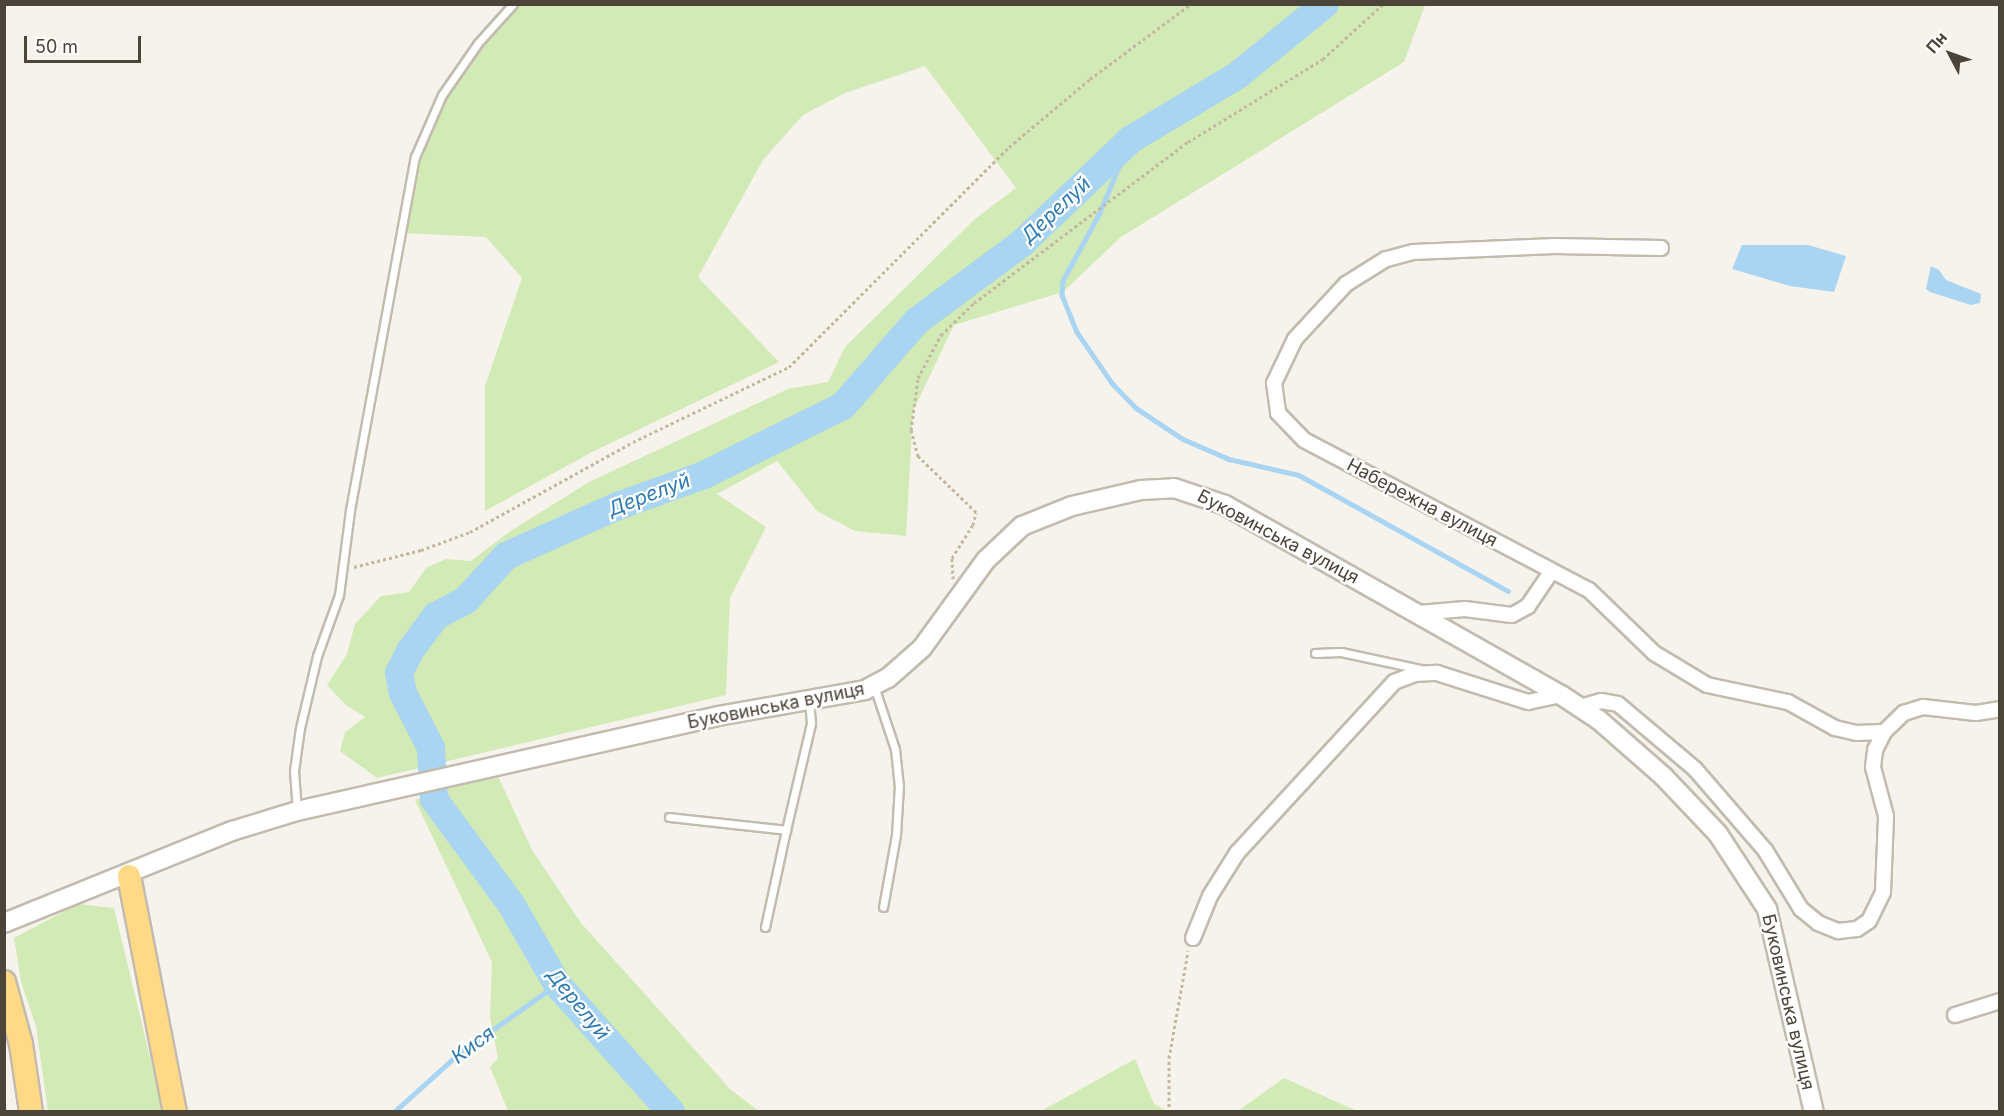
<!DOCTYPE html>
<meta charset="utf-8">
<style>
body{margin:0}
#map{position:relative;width:2004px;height:1116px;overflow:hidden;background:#f6f3ec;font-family:Inter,sans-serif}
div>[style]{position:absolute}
.green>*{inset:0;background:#d2eab5}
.water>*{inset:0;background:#a9d4f2}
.stream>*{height:4.5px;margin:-2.25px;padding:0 2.25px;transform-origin:2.25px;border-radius:2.25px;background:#a9d4f2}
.river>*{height:28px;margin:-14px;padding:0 14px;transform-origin:14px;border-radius:14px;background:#a9d4f2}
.path>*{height:3px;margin-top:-1.5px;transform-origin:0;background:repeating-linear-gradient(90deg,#c4b79f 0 3px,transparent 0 6px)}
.roads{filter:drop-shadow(2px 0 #c2bbae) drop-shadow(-2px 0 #c2bbae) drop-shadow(0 2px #c2bbae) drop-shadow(0 -2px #c2bbae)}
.service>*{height:7px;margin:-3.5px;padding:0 3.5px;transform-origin:3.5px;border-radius:3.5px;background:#fff}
.minor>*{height:14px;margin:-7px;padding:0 7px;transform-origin:7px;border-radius:7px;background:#fff}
.tertiary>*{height:18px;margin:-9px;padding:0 9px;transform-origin:9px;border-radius:9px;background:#fff}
.trunk>*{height:22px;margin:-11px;padding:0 11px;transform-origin:11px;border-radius:11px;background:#ffd985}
span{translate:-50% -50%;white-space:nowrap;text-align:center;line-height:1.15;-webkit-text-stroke:4.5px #fff;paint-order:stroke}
.street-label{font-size:18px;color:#4b4439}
.water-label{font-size:20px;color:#2e7ab2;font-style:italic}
.frame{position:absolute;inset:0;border:6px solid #4b4439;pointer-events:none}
.north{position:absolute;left:1920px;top:24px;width:60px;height:60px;-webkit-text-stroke:4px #fff;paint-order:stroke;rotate:311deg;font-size:16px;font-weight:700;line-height:24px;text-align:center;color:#4b4439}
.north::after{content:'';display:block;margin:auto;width:21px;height:27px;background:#4b4439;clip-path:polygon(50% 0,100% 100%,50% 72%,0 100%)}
.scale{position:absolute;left:24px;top:36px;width:117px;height:27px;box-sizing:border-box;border:3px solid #4b4439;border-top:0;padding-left:8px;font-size:18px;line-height:21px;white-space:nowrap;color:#4b4439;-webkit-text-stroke:4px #fff;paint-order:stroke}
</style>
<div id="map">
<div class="green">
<div style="clip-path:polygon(520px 4px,1425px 4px,1425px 5px,1404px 62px,1121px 237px,1063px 292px,954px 325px,913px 411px,906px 536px,855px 531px,817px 511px,777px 461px,717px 494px,766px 527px,730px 598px,726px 695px,377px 778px,340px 751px,345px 732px,365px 717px,346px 705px,327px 685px,347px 654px,355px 624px,381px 596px,409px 592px,426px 568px,446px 559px,471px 561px,509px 532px,589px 482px,788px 389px,828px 382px,845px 347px,975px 219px,1016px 188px,925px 66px,845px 93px,803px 115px,763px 160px,698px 277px,779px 362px,594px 451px,485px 511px,485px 386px,522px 278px,486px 237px,405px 233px,420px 158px,446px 97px,482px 47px)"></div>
<div style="clip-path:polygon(496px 772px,532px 850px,581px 923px,731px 1090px,759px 1111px,508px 1111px,490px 1067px,498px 1058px,490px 1017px,492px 962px,415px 800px)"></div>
<div style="clip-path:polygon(78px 904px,114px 908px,163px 1111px,48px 1111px,36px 1026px,21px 982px,14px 938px)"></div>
<div style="clip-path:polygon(1135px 1059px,1154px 1104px,1167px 1111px,1041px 1111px)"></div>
<div style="clip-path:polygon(1284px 1078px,1357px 1111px,1238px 1111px)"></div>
</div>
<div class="water">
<div style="clip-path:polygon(1742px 245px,1808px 245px,1846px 256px,1834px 292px,1790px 286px,1732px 269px)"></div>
<div style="clip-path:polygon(1931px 266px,1939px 270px,1946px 280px,1981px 294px,1980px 303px,1971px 305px,1930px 292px,1926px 289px)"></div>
</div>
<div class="stream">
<div style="left:1130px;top:140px;width:79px;rotate:112.3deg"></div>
<div style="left:1100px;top:213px;width:77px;rotate:118.6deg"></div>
<div style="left:1063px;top:281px;width:14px;rotate:94deg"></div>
<div style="left:1062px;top:295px;width:40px;rotate:68deg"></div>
<div style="left:1077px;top:332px;width:62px;rotate:55.5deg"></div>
<div style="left:1112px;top:383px;width:35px;rotate:46deg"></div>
<div style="left:1136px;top:408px;width:56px;rotate:33.4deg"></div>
<div style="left:1183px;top:439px;width:50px;rotate:23.5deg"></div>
<div style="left:1229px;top:459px;width:72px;rotate:12.9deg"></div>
<div style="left:1299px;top:475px;width:239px;rotate:29deg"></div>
<div style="left:394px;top:1112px;width:84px;rotate:-42.1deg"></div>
<div style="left:456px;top:1056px;width:124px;rotate:-35.5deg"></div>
</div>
<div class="river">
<div style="left:671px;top:1112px;width:171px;rotate:-131.7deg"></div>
<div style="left:557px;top:984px;width:92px;rotate:-119.9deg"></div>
<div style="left:511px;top:904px;width:130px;rotate:-126.3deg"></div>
<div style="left:434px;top:799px;width:51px;rotate:-93.4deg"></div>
<div style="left:431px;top:748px;width:62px;rotate:-117deg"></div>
<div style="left:403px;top:693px;width:20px;rotate:-101deg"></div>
<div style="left:399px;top:673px;width:25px;rotate:-63deg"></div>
<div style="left:410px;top:651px;width:44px;rotate:-53.4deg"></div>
<div style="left:436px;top:616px;width:34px;rotate:-28deg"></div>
<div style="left:466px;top:600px;width:59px;rotate:-47.7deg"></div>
<div style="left:506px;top:556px;width:123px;rotate:-24.1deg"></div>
<div style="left:618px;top:506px;width:91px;rotate:-19.8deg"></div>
<div style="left:704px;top:475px;width:155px;rotate:-26.4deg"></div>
<div style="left:843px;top:406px;width:113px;rotate:-49deg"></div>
<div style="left:917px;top:321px;width:131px;rotate:-36.6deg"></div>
<div style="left:1022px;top:243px;width:149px;rotate:-43.6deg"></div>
<div style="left:1130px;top:140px;width:126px;rotate:-31deg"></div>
<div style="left:1238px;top:75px;width:112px;rotate:-39.2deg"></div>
</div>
<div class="path">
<div style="left:354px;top:567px;width:69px;rotate:-14.2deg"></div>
<div style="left:421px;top:550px;width:52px;rotate:-20.2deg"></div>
<div style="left:470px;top:532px;width:186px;rotate:-28.9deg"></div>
<div style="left:633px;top:442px;width:173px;rotate:-25.7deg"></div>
<div style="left:789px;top:367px;width:311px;rotate:-45deg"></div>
<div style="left:1009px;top:147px;width:106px;rotate:-40deg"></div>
<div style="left:1090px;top:79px;width:126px;rotate:-36.6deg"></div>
<div style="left:953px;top:579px;width:21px;rotate:-93deg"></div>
<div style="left:952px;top:558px;width:39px;rotate:-58deg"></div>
<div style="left:973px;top:525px;width:13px;rotate:-77deg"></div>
<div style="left:976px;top:512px;width:81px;rotate:-136deg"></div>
<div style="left:918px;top:456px;width:27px;rotate:-105deg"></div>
<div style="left:911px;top:430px;width:52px;rotate:-82.3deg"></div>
<div style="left:918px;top:378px;width:49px;rotate:-61.9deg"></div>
<div style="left:941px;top:335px;width:46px;rotate:-44.1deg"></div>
<div style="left:974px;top:303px;width:268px;rotate:-37deg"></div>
<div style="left:1188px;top:142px;width:158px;rotate:-31.6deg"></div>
<div style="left:1323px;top:59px;width:81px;rotate:-42.5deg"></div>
<div style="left:1169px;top:1112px;width:54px;rotate:-90deg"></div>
<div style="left:1169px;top:1058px;width:109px;rotate:-79.9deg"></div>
</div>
<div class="roads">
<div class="service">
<div style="left:1315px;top:653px;width:26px;rotate:-2deg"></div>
<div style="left:1341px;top:652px;width:81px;rotate:12.1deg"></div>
<div style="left:874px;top:686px;width:66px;rotate:71.6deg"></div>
<div style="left:895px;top:749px;width:36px;rotate:84deg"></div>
<div style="left:899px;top:785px;width:50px;rotate:93.4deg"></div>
<div style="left:896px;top:835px;width:73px;rotate:100.2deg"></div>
<div style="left:297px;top:811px;width:40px;rotate:-94.3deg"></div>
<div style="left:294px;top:771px;width:43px;rotate:-82.1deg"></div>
<div style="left:300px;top:728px;width:74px;rotate:-76.7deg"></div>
<div style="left:317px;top:656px;width:65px;rotate:-70.2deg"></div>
<div style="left:339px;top:595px;width:86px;rotate:-82.6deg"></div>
<div style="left:350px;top:510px;width:359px;rotate:-79.6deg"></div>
<div style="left:415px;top:157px;width:68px;rotate:-66.5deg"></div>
<div style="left:442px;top:95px;width:63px;rotate:-55.3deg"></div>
<div style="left:478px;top:43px;width:52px;rotate:-48.1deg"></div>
<div style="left:669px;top:817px;width:118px;rotate:6.3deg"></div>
<div style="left:786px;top:830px;width:110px;rotate:-76.8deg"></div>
<div style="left:811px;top:723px;width:21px;rotate:-95deg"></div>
<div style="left:765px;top:927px;width:99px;rotate:-77.8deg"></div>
</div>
<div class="minor">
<div style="left:1661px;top:248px;width:106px;rotate:-178.9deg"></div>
<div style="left:1555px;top:246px;width:142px;rotate:177.6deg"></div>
<div style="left:1413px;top:252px;width:28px;rotate:165deg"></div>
<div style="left:1386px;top:259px;width:47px;rotate:148deg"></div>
<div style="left:1346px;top:284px;width:75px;rotate:132.8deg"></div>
<div style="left:1295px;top:339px;width:49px;rotate:115.5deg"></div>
<div style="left:1274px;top:383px;width:30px;rotate:82deg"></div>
<div style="left:1278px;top:413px;width:37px;rotate:46deg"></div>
<div style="left:1304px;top:440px;width:322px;rotate:27.8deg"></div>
<div style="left:1589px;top:590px;width:91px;rotate:44.1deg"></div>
<div style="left:1654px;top:653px;width:62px;rotate:31.1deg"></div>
<div style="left:1707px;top:685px;width:83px;rotate:11.9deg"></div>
<div style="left:1788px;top:702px;width:54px;rotate:29deg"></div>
<div style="left:1835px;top:728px;width:22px;rotate:13deg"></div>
<div style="left:1856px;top:733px;width:28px;rotate:-2deg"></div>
<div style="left:1884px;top:732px;width:28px;rotate:-44deg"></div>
<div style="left:1904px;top:713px;width:20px;rotate:-18deg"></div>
<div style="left:1923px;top:707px;width:53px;rotate:6.5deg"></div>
<div style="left:1976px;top:713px;width:24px;rotate:-9deg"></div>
<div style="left:1419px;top:613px;width:46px;rotate:-5deg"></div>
<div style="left:1465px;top:609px;width:47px;rotate:7.3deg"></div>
<div style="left:1512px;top:615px;width:18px;rotate:-29deg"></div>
<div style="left:1528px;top:606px;width:41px;rotate:-55.9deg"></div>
<div style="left:1580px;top:707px;width:22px;rotate:-16deg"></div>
<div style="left:1601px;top:701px;width:17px;rotate:10deg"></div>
<div style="left:1618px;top:704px;width:101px;rotate:40.2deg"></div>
<div style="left:1695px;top:769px;width:107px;rotate:49.2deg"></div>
<div style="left:1765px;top:850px;width:69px;rotate:58.6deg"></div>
<div style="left:1801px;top:909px;width:22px;rotate:39deg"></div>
<div style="left:1818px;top:923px;width:22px;rotate:22deg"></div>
<div style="left:1838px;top:931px;width:19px;rotate:-6deg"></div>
<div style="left:1857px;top:929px;width:14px;rotate:-34deg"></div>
<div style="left:1869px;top:921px;width:32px;rotate:-64deg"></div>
<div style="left:1883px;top:892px;width:76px;rotate:-87.7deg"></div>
<div style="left:1886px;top:816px;width:51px;rotate:-104.9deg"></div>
<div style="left:1873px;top:767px;width:17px;rotate:-83deg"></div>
<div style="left:1875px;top:750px;width:20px;rotate:-63deg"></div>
<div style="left:1193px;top:938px;width:45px;rotate:-68deg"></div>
<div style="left:1210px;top:896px;width:51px;rotate:-57.9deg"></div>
<div style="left:1237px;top:853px;width:232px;rotate:-47.4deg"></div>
<div style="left:1394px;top:682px;width:22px;rotate:-21deg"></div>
<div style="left:1415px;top:674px;width:22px;rotate:-3deg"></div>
<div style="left:1437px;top:673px;width:96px;rotate:17.7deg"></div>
<div style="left:1528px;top:702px;width:34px;rotate:-12deg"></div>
<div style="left:1955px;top:1015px;width:47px;rotate:-17.3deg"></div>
</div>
<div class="tertiary">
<div style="left:4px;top:923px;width:246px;rotate:-22deg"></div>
<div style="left:232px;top:831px;width:68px;rotate:-17.1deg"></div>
<div style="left:297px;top:811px;width:432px;rotate:-12.7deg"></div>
<div style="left:718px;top:716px;width:149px;rotate:-10deg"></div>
<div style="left:865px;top:690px;width:26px;rotate:-28deg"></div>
<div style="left:888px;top:678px;width:45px;rotate:-41.4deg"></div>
<div style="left:922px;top:648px;width:109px;rotate:-54deg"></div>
<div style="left:986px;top:560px;width:50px;rotate:-43.4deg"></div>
<div style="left:1022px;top:526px;width:54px;rotate:-21.8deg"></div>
<div style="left:1072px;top:506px;width:71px;rotate:-13.1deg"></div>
<div style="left:1141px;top:490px;width:33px;rotate:-3deg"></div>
<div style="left:1174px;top:488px;width:54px;rotate:18.4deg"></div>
<div style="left:1225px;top:505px;width:386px;rotate:29.5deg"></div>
<div style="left:1561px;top:695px;width:45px;rotate:33.3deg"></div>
<div style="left:1599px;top:720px;width:85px;rotate:41.2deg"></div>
<div style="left:1663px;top:776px;width:80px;rotate:46.5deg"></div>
<div style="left:1718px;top:834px;width:90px;rotate:56.8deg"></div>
<div style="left:1767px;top:909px;width:208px;rotate:77deg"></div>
</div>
<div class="trunk">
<div style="left:129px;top:876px;width:240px;rotate:79deg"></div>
<div style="left:4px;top:982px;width:64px;rotate:74.7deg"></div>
<div style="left:21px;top:1044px;width:69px;rotate:81.6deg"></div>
</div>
</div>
<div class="street-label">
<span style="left:1422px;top:503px;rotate:28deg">Набережна вулиця</span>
<span style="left:1278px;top:537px;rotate:28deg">Буковинська вулиця</span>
<span style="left:776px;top:706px;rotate:-11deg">Буковинська вулиця</span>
<span style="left:1788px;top:1002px;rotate:77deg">Буковинська вулиця</span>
</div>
<div class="water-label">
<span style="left:1056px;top:210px;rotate:-43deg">Дерелуй</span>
<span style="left:649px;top:495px;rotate:-21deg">Дерелуй</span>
<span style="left:578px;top:1004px;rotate:51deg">Дерелуй</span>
<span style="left:473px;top:1045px;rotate:-37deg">Кися</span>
</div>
<div class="frame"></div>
<div class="north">Пн</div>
<div class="scale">50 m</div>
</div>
